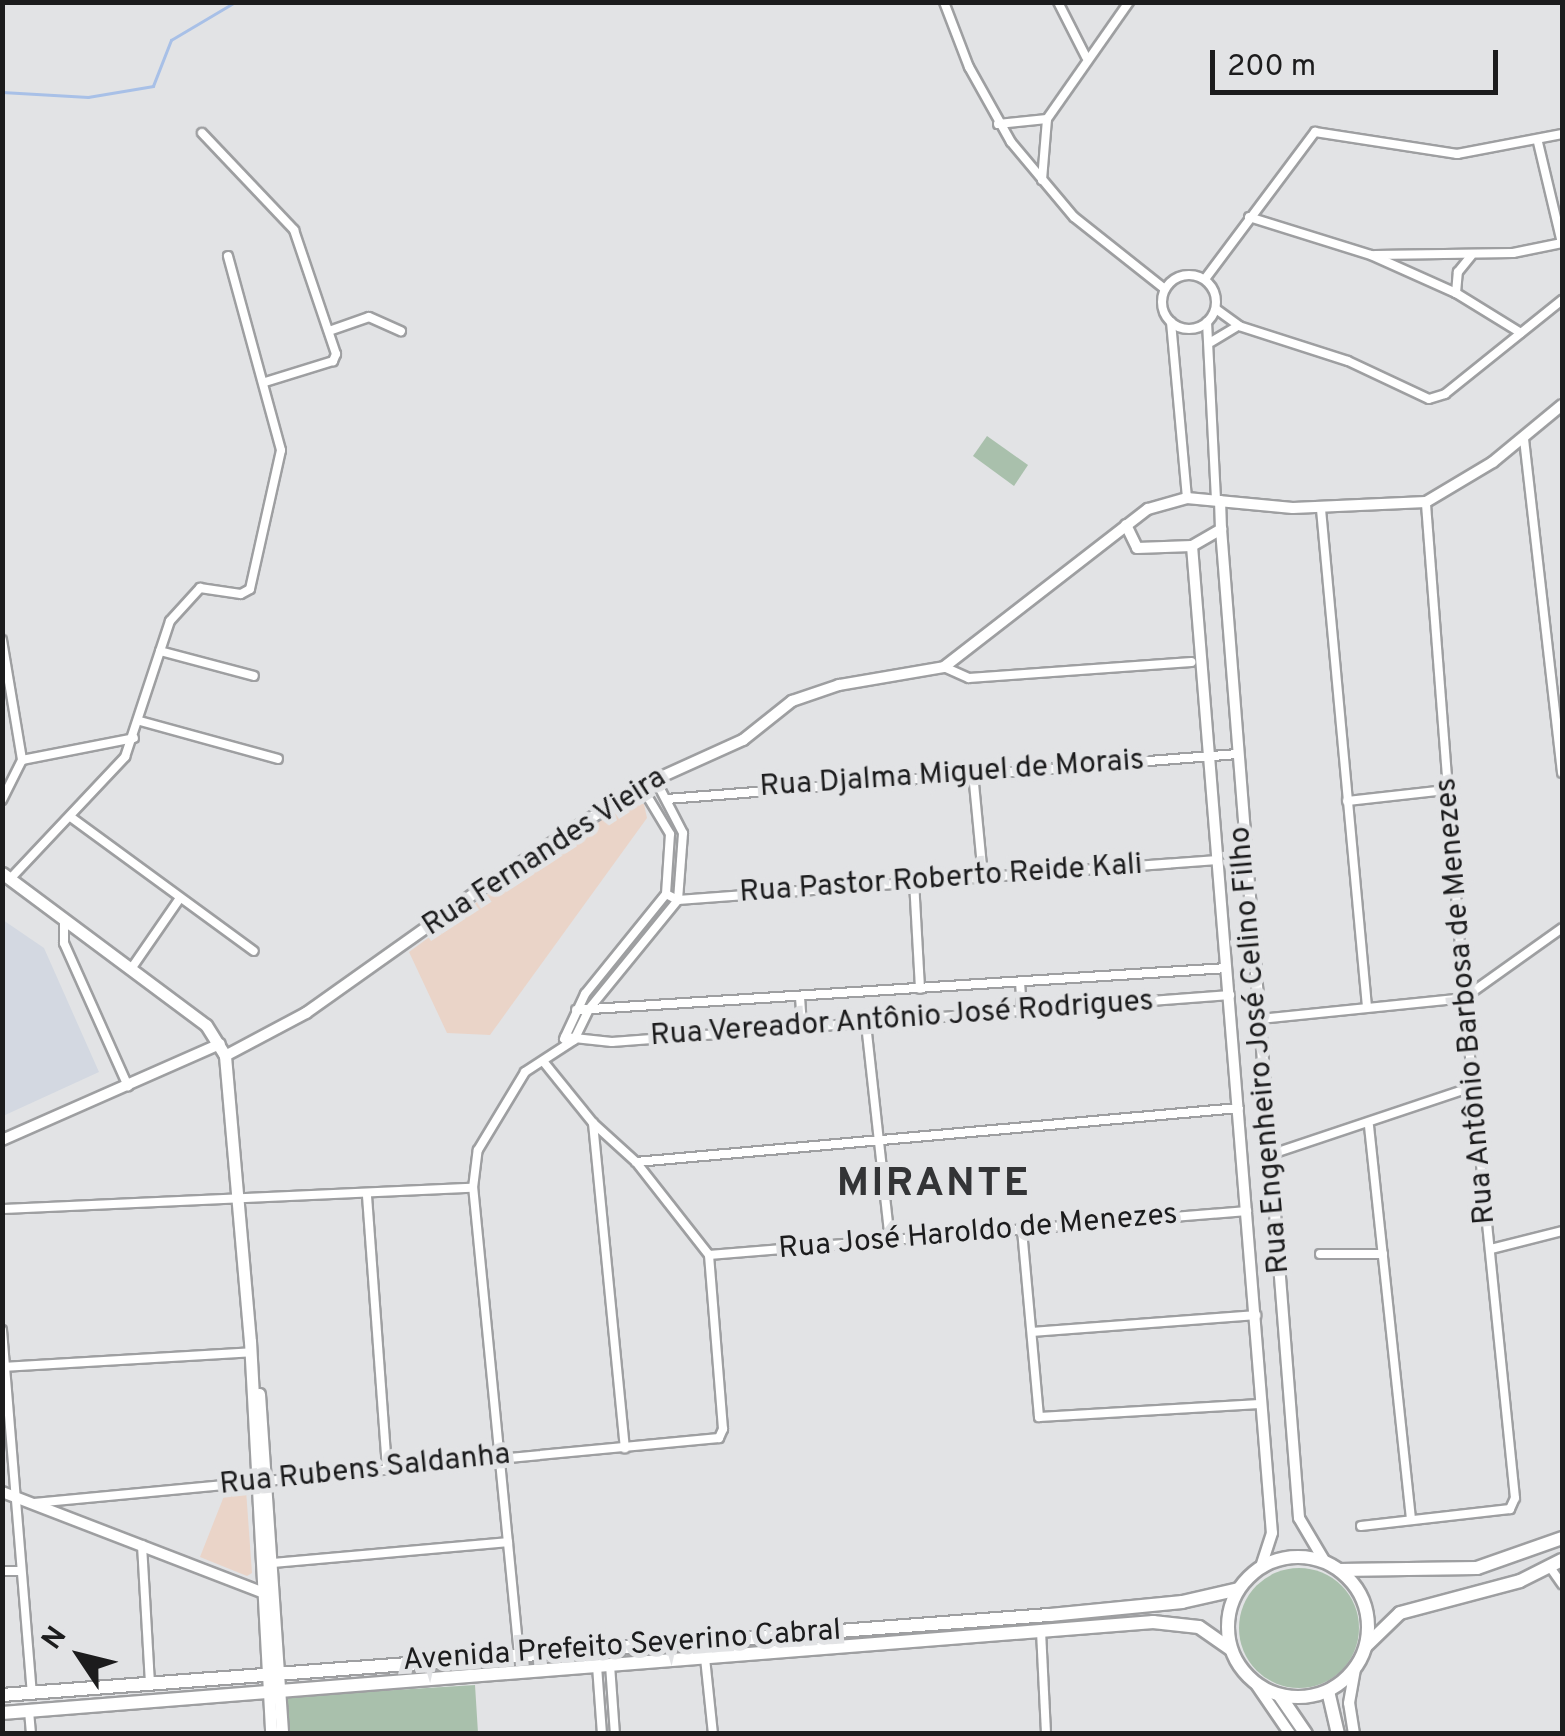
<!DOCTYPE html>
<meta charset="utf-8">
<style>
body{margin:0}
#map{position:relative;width:1565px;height:1736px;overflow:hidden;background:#e2e3e5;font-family:Overpass,sans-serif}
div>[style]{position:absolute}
.built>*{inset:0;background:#d3d8e1}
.education>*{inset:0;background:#ead4c8}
.green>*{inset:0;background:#a9c0ac}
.round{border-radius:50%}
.stream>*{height:2.5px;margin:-1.25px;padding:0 1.25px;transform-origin:1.25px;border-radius:1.25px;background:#a8c0e7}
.roads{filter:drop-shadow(2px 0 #9e9fa1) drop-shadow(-2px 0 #9e9fa1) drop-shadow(0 2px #9e9fa1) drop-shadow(0 -2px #9e9fa1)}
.minor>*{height:8px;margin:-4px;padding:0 4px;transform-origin:4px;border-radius:4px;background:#fff}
.minor>.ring{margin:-4px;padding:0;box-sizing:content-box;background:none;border:8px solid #fff;border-radius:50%}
.tertiary>*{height:10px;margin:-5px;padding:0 5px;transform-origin:5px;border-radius:5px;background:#fff}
.secondary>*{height:11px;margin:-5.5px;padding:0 5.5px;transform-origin:5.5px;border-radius:5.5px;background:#fff}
.primary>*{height:12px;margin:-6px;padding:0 6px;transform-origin:6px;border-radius:6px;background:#fff}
.trunk>*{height:12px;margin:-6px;padding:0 6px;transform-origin:6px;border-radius:6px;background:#fff}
.trunk>.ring{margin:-6px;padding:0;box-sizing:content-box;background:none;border:12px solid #fff;border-radius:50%}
span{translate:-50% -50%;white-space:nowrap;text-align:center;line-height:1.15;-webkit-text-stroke:10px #e2e3e5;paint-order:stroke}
.street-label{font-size:30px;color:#1c1c1d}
.district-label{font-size:40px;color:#333436;font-weight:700;letter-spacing:2.5px}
.frame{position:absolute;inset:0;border:5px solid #1c1c1d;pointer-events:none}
.north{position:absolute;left:30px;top:1606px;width:100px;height:100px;-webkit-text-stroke:8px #e2e3e5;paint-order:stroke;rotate:305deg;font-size:28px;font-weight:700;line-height:40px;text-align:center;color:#1c1c1d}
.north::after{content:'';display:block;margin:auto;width:35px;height:45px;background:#1c1c1d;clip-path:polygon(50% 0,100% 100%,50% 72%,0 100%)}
.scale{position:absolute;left:1210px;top:50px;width:288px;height:45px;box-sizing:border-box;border:5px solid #1c1c1d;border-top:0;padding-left:12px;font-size:30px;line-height:35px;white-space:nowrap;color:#1c1c1d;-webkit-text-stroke:8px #e2e3e5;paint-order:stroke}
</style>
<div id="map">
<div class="built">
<div style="clip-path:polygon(3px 920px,44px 948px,99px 1072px,3px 1116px)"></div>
</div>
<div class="education">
<div style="clip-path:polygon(630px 802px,644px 804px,647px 818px,490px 1035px,447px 1033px,409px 952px,541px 855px)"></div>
<div style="clip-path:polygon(246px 1490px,252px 1573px,247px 1576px,200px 1557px,226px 1491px)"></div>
</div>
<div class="green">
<div style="clip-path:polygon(987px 436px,1028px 465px,1014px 486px,973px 456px)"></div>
<div class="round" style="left:1239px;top:1568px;width:120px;height:120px"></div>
<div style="clip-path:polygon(475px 1685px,478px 1733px,285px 1733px,283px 1697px)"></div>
</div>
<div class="stream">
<div style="left:2px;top:92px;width:86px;rotate:3.3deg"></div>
<div style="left:88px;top:97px;width:66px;rotate:-9.6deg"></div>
<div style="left:153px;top:86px;width:49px;rotate:-68.6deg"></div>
<div style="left:171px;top:40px;width:74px;rotate:-30.7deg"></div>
</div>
<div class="roads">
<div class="minor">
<div style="left:944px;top:2px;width:70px;rotate:69deg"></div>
<div style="left:969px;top:67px;width:86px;rotate:60.8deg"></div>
<div style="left:1011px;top:142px;width:98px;rotate:50deg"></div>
<div style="left:1074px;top:217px;width:116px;rotate:38.4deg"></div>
<div style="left:1058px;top:2px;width:62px;rotate:63deg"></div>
<div style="left:998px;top:124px;width:49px;rotate:-5.8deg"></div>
<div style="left:202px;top:133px;width:134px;rotate:46.5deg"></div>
<div style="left:294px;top:230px;width:131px;rotate:71.3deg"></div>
<div style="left:336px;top:354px;width:8px;rotate:113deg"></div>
<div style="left:333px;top:361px;width:71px;rotate:162.8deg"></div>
<div style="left:1042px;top:180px;width:61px;rotate:-85.3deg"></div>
<div style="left:1047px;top:119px;width:143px;rotate:-55deg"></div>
<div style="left:1249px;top:217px;width:128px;rotate:17.3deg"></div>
<div style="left:1371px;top:255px;width:93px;rotate:24.1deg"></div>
<div style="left:1456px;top:293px;width:76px;rotate:31.6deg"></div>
<div style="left:1375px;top:255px;width:138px;rotate:-0.8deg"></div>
<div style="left:1513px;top:253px;width:50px;rotate:-11.5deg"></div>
<div style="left:1562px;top:243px;width:104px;rotate:-103.4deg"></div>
<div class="ring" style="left:1162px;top:275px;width:46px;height:46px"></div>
<div style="left:1205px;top:279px;width:184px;rotate:-53.2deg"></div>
<div style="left:1315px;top:132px;width:144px;rotate:8.8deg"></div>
<div style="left:1457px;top:154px;width:107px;rotate:-10.8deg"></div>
<div style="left:1456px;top:293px;width:21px;rotate:-85deg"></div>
<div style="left:1458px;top:272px;width:21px;rotate:-51deg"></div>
<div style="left:1216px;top:309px;width:29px;rotate:36deg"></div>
<div style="left:1239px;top:326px;width:114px;rotate:17.8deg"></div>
<div style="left:1348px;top:361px;width:89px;rotate:25.1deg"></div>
<div style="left:1429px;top:399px;width:17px;rotate:-17deg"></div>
<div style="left:1445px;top:394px;width:150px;rotate:-38.8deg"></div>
<div style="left:1171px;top:322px;width:177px;rotate:84.8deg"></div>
<div style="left:1207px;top:322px;width:177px;rotate:87.1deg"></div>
<div style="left:329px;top:331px;width:42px;rotate:-19.3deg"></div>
<div style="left:369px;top:317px;width:35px;rotate:24deg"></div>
<div style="left:1211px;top:342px;width:29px;rotate:-31deg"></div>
<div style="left:1524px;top:439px;width:336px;rotate:83.5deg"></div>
<div style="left:1321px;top:509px;width:500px;rotate:84.72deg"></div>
<div style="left:2px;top:640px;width:122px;rotate:80.5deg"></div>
<div style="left:160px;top:651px;width:97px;rotate:14.9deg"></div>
<div style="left:944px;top:667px;width:27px;rotate:24deg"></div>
<div style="left:969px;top:678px;width:223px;rotate:-4.1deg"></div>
<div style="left:140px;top:721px;width:143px;rotate:15.4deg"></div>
<div style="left:22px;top:760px;width:114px;rotate:-11.1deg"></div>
<div style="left:973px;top:773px;width:104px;rotate:84.5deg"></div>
<div style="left:667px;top:799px;width:572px;rotate:-4.51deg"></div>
<div style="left:2px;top:800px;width:45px;rotate:-63.4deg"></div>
<div style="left:1347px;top:801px;width:100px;rotate:-6.3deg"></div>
<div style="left:72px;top:818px;width:225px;rotate:36.2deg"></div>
<div style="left:10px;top:879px;width:168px;rotate:-46.7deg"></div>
<div style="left:125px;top:757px;width:143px;rotate:-71.7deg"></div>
<div style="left:170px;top:621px;width:45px;rotate:-47.7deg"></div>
<div style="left:200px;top:588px;width:41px;rotate:8.3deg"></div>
<div style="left:241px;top:594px;width:10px;rotate:-29deg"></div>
<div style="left:250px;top:589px;width:142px;rotate:-77.4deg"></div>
<div style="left:281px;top:450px;width:201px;rotate:-105.3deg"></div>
<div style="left:914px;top:881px;width:108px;rotate:86.8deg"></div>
<div style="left:666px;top:894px;width:13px;rotate:27deg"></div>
<div style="left:678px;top:900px;width:541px;rotate:-4.24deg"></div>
<div style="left:64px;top:919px;width:24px;rotate:90deg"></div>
<div style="left:64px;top:943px;width:157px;rotate:65.9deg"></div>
<div style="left:131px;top:969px;width:86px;rotate:-55.4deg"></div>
<div style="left:1020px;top:982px;width:29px;rotate:86deg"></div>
<div style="left:800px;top:997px;width:31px;rotate:86deg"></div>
<div style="left:576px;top:1010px;width:652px;rotate:-3.69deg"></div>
<div style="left:1259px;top:1019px;width:206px;rotate:-5.8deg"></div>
<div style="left:1464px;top:998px;width:120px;rotate:-35.5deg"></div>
<div style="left:866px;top:1024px;width:218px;rotate:83.7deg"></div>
<div style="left:565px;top:1037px;width:47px;rotate:6.1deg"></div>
<div style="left:612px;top:1042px;width:620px;rotate:-4.35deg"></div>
<div style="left:564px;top:1039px;width:50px;rotate:-65deg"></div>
<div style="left:585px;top:994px;width:129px;rotate:-51deg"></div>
<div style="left:666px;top:894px;width:60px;rotate:-86.2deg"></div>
<div style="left:670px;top:834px;width:56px;rotate:-121.1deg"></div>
<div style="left:574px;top:1040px;width:34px;rotate:-64deg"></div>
<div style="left:589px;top:1009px;width:141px;rotate:-50.8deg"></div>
<div style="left:678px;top:900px;width:67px;rotate:-85.7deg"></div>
<div style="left:683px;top:833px;width:61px;rotate:-117.4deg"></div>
<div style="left:543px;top:1061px;width:80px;rotate:51.1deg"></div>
<div style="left:593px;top:1123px;width:327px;rotate:84.4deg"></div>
<div style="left:1369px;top:1126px;width:396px;rotate:83.9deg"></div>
<div style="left:1269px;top:1155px;width:214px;rotate:-18.5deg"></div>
<div style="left:636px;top:1162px;width:605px;rotate:-5.12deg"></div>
<div style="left:367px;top:1196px;width:274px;rotate:85.8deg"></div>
<div style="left:2px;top:1209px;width:471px;rotate:-2.6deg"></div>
<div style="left:1022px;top:1230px;width:188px;rotate:84.8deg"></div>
<div style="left:1039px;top:1417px;width:221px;rotate:-3.4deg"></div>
<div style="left:1491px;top:1249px;width:73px;rotate:-14.2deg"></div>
<div style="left:1320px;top:1254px;width:63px"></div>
<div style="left:709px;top:1255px;width:540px;rotate:-4.68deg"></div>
<div style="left:2px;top:1330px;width:364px;rotate:85.3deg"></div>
<div style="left:1032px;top:1332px;width:225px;rotate:-4.3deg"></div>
<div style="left:2px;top:1367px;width:250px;rotate:-3.4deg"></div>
<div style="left:34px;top:1503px;width:688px;rotate:-5.42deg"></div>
<div style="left:719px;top:1438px;width:10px;rotate:-66deg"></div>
<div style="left:723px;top:1429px;width:175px;rotate:-94.6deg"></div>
<div style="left:709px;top:1255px;width:118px;rotate:-128.1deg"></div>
<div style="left:636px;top:1162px;width:58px;rotate:-137.8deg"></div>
<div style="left:1361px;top:1526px;width:150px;rotate:-6.5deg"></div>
<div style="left:1510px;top:1509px;width:12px;rotate:-66deg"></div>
<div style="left:1515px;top:1498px;width:503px;rotate:-95.82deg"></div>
<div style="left:1464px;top:998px;width:497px;rotate:-94.4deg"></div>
<div style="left:142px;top:1545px;width:138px;rotate:86.7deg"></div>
<div style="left:274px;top:1563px;width:235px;rotate:-5.1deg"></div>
<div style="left:1550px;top:1567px;width:21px;rotate:55deg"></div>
<div style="left:2px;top:1571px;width:18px"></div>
<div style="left:1041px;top:1631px;width:103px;rotate:87.2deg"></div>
<div style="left:519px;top:1655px;width:469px;rotate:-95.6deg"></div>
<div style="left:473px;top:1188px;width:38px;rotate:-83deg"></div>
<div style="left:478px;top:1150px;width:91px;rotate:-58.9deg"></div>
<div style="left:525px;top:1072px;width:59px;rotate:-33.1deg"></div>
<div style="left:705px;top:1658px;width:76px;rotate:84deg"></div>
<div style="left:610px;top:1665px;width:69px;rotate:85.9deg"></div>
<div style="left:597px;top:1666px;width:68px;rotate:85.8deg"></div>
<div style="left:29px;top:1711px;width:23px;rotate:85deg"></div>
</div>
<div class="tertiary">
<div style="left:1126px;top:525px;width:25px;rotate:64deg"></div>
<div style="left:1137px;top:548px;width:55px;rotate:-2.1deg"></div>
<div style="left:1192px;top:546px;width:34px;rotate:-30deg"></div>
<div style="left:1221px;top:529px;width:28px;rotate:-92deg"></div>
<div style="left:1221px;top:529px;width:992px;rotate:85.49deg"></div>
<div style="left:1299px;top:1518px;width:51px;rotate:59.4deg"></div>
<div style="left:1192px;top:546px;width:990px;rotate:85.37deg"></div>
<div style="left:1272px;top:1533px;width:36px;rotate:108deg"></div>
<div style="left:225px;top:1056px;width:92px;rotate:-28deg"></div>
<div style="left:306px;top:1013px;width:221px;rotate:-35.4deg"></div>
<div style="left:486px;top:885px;width:184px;rotate:-32.6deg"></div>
<div style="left:641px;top:786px;width:112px;rotate:-24.3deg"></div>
<div style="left:743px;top:740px;width:63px;rotate:-38.5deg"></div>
<div style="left:792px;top:701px;width:50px;rotate:-18.8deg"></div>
<div style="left:839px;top:685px;width:107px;rotate:-9.7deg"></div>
<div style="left:944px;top:667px;width:258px;rotate:-37.8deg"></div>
<div style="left:1148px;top:509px;width:41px;rotate:-15.8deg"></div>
<div style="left:1187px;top:498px;width:106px;rotate:5.4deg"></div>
<div style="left:1293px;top:508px;width:133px;rotate:-2.6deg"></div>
<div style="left:1426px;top:502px;width:78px;rotate:-30.8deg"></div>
<div style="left:1493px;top:462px;width:89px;rotate:-39.6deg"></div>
<div style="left:2px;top:1140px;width:238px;rotate:-23.8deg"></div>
<div style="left:2px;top:1492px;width:281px;rotate:21.1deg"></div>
<div style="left:1255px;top:1683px;width:62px;rotate:55.5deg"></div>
<div style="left:1354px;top:1734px;width:31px;rotate:-99deg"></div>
<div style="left:1349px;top:1703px;width:36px;rotate:-80deg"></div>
</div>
<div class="secondary">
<div style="left:2px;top:873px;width:254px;rotate:36.7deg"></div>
<div style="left:206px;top:1025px;width:36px;rotate:58deg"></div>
<div style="left:225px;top:1056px;width:286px;rotate:85deg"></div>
<div style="left:250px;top:1341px;width:394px;rotate:86.9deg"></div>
<div style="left:259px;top:1394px;width:341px;rotate:86.1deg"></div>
</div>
<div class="primary">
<div style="left:2px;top:1695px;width:1051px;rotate:-4.37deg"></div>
<div style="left:1050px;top:1615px;width:133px;rotate:-5.6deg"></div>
<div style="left:1182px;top:1602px;width:58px;rotate:-12.8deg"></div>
<div style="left:2px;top:1713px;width:1155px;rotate:-4.52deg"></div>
<div style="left:1153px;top:1622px;width:46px;rotate:6.2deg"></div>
<div style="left:1199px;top:1627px;width:39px;rotate:35deg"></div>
</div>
<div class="trunk">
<div class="ring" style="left:1228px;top:1557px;width:128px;height:128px"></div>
<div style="left:1339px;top:1570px;width:138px;rotate:-0.8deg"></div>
<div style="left:1477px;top:1568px;width:90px;rotate:-19.4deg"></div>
<div style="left:1366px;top:1646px;width:47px;rotate:-44.1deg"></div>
<div style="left:1400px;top:1613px;width:124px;rotate:-14.9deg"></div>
<div style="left:1520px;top:1581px;width:47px;rotate:-26.6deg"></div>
<div style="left:1328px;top:1691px;width:44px;rotate:76.9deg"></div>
<div style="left:1280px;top:1696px;width:46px;rotate:55.6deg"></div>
</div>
</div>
<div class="street-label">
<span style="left:952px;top:775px;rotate:-4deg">Rua Djalma Miguel de Morais</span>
<span style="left:545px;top:853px;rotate:-33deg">Rua Fernandes Vieira</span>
<span style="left:941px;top:880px;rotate:-4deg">Rua Pastor Roberto Reide Kali</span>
<span style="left:1467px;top:1001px;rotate:-95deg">Rua Antônio Barbosa de Menezes</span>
<span style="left:902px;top:1020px;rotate:-4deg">Rua Vereador Antônio José Rodrigues</span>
<span style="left:1261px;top:1050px;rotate:-95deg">Rua Engenheiro José Celino Filho</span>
<span style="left:978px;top:1233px;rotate:-5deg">Rua José Haroldo de Menezes</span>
<span style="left:365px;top:1471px;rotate:-6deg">Rua Rubens Saldanha</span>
<span style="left:622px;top:1647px;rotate:-4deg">Avenida Prefeito Severino Cabral</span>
</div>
<div class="district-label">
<span style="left:934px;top:1185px">MIRANTE</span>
</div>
<div class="frame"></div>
<div class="north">N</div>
<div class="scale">200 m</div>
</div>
